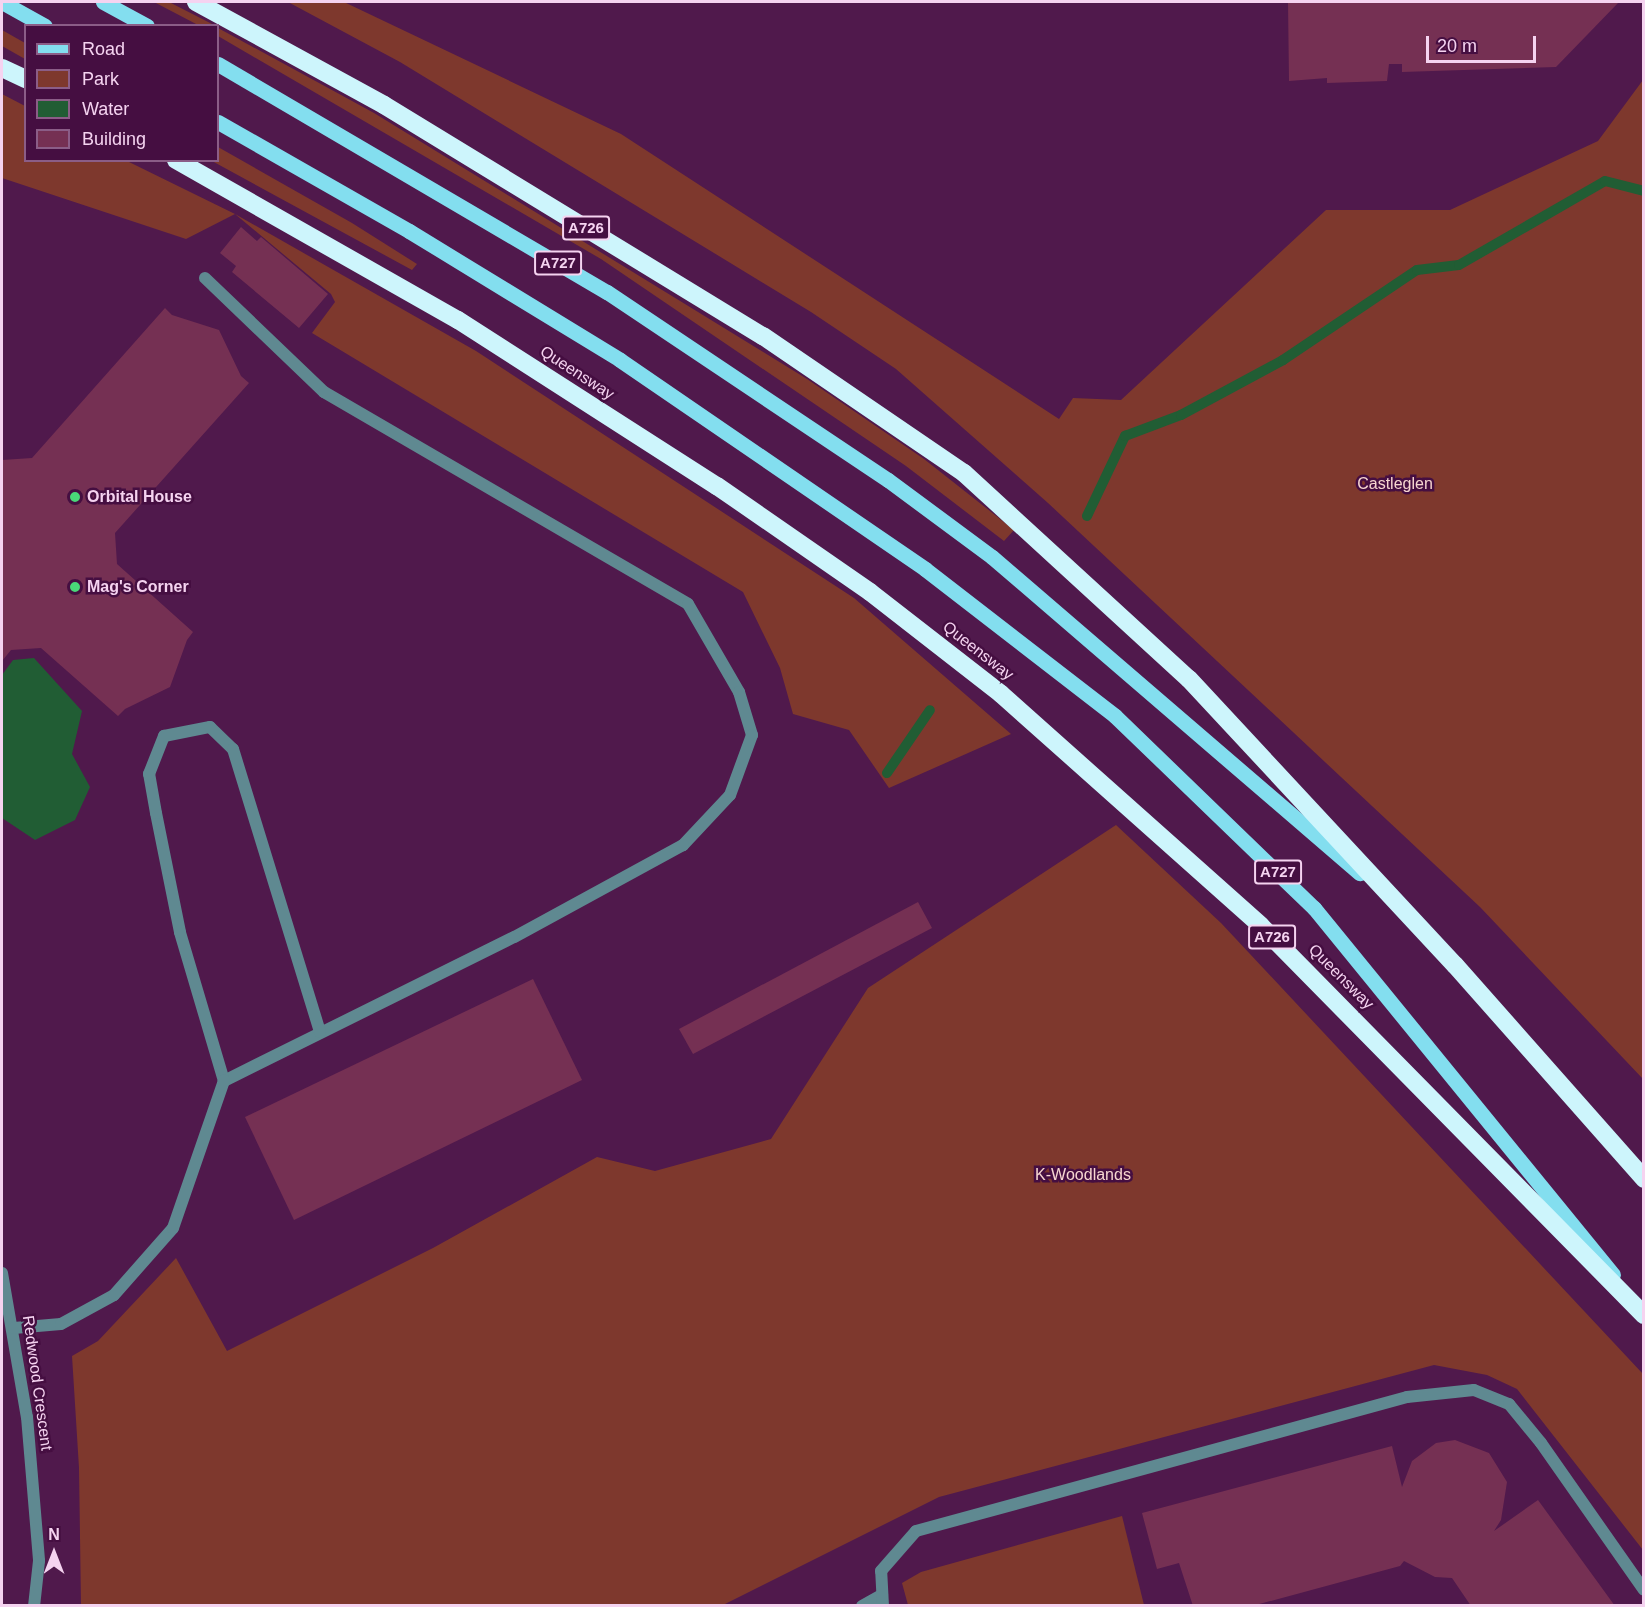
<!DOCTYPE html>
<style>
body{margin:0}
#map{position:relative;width:1645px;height:1607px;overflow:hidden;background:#50194c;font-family:Arial,sans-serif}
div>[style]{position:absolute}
.green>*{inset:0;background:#7e382d}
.water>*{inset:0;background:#215d34}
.stream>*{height:10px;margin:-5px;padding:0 5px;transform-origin:5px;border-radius:5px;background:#215d34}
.building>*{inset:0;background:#753053}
.lane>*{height:12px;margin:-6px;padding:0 6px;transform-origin:6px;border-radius:6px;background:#5f8991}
.street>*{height:12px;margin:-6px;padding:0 6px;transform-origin:6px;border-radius:6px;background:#5f8991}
.primary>*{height:15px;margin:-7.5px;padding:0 7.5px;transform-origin:7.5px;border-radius:7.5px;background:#83deef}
.highway>*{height:18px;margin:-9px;padding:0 9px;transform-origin:9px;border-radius:9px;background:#cdf5fc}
.dots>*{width:16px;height:16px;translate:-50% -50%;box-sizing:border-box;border:3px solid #450e41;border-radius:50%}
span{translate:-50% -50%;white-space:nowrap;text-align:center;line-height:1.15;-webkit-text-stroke:5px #450e41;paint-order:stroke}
.shield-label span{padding:2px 4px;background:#450e41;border:2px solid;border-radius:4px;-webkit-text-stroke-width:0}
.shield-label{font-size:15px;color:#f5d3f0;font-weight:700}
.street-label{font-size:16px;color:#f5d3f0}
.park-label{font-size:16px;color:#f6d6d0}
.poi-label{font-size:16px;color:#f5d3f0;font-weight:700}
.left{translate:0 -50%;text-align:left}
.frame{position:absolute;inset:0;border:3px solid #f5d3f0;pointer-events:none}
.legend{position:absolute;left:24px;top:24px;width:195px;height:138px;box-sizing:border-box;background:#450e41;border:2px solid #8b5d87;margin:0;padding:8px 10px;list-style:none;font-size:18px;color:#f5d3f0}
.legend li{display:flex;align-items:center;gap:12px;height:30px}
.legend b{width:30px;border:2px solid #8b5d87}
.north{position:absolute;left:24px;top:1523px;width:60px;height:60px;-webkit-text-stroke:4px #450e41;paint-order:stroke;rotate:0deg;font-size:16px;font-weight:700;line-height:24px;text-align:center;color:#f5d3f0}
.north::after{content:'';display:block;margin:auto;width:21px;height:27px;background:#f5d3f0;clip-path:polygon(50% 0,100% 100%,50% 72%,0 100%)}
.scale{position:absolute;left:1426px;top:36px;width:110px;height:27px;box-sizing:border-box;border:3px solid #f5d3f0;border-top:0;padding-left:8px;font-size:18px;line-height:21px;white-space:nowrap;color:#f5d3f0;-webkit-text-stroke:4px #450e41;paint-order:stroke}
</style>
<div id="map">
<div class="green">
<div style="clip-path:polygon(154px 2px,169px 2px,214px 25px,198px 25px)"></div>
<div style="clip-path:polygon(288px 2px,344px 2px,621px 134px,1059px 419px,1073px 398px,1121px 400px,1326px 210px,1450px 210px,1598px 141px,1643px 80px,1643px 1079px,1480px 907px,1048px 503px,896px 369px,811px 312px,400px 62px)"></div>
<div style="clip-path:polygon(218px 28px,374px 113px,807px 379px,924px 459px,1014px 530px,1004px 541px,906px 466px,601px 259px,218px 36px)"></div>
<div style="clip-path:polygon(2px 30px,25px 43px,25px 59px,2px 46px)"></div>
<div style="clip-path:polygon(2px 94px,25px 106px,26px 160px,127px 161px,235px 214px,476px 351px,854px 598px,1011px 734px,889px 788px,849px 730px,793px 714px,780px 668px,743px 592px,312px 333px,335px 302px,331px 294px,235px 214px,186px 239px,2px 178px)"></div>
<div style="clip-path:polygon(218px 147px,352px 223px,417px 264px,412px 270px,212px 161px,218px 160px)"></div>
<div style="clip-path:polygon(1116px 825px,1221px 923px,1643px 1374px,1643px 1550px,1517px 1389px,1487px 1375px,1434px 1365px,939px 1497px,723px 1605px,81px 1605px,79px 1468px,72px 1356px,98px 1341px,176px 1258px,227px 1351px,433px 1248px,597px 1157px,655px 1171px,771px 1139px,868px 988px)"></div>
<div style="clip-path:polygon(1122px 1516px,1144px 1605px,908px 1605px,902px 1583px,921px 1572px)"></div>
</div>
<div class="water">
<div style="clip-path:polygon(34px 658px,82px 711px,72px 754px,90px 787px,75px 820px,35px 840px,2px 818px,2px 675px,13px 660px)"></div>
</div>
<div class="stream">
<div style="left:1087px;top:516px;width:89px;rotate:-64.6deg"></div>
<div style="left:1125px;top:436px;width:60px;rotate:-20.6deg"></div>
<div style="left:1181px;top:415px;width:116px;rotate:-28.3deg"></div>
<div style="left:1283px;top:360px;width:161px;rotate:-33.9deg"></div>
<div style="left:1417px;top:270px;width:42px;rotate:-6.8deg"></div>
<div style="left:1459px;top:265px;width:168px;rotate:-29.9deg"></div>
<div style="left:1605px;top:181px;width:40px;rotate:14.4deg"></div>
<div style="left:887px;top:773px;width:76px;rotate:-55.7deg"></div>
</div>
<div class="building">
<div style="clip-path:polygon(1288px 2px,1619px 2px,1556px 67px,1402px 72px,1402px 64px,1389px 64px,1387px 81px,1327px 83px,1327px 78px,1289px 81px)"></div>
<div style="clip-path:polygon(241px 227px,257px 241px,261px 237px,328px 294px,299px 328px,232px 272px,236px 266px,220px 253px)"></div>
<div style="clip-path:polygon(165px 308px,172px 315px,219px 330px,241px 376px,249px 383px,115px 533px,117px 564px,193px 632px,187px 640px,170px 687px,125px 709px,118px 716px,41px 648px,11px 650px,2px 661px,2px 460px,32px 458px)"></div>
<div style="clip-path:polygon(918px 902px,932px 928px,693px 1054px,679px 1029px)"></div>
<div style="clip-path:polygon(533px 979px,582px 1080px,294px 1220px,245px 1117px)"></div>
<div style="clip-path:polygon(1455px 1440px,1489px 1453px,1507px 1482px,1501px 1520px,1494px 1531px,1538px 1500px,1615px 1606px,1471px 1606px,1452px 1578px,1435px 1577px,1404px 1561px,1400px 1566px,1252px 1606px,1193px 1606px,1179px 1563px,1157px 1569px,1142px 1513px,1392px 1446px,1402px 1487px,1412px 1461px,1436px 1443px)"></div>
</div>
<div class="lane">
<div style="left:205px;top:278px;width:165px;rotate:43.8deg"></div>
<div style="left:324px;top:392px;width:421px;rotate:30.2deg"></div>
<div style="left:688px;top:604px;width:102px;rotate:59.9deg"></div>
<div style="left:739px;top:692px;width:45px;rotate:73.2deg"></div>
<div style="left:752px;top:735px;width:64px;rotate:110.1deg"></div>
<div style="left:730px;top:795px;width:69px;rotate:133.2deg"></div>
<div style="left:683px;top:845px;width:192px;rotate:151.4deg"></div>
<div style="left:514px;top:937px;width:324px;rotate:153.6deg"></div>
<div style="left:224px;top:1081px;width:155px;rotate:-106.5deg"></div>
<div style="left:180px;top:932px;width:121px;rotate:-101.4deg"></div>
<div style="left:156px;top:813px;width:40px;rotate:-100deg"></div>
<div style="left:149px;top:774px;width:41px;rotate:-68.5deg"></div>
<div style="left:164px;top:736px;width:47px;rotate:-11.1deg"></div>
<div style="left:210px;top:727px;width:32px;rotate:44deg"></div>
<div style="left:233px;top:749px;width:296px;rotate:72.9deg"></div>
<div style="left:862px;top:1606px;width:23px;rotate:-29deg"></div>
<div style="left:883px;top:1606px;width:35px;rotate:-93deg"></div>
<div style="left:881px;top:1571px;width:53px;rotate:-48.8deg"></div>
<div style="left:916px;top:1531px;width:509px;rotate:-15.26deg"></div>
<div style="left:1407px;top:1397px;width:67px;rotate:-6deg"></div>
<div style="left:1474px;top:1390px;width:38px;rotate:22deg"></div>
<div style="left:1509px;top:1404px;width:50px;rotate:50.6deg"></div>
<div style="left:1541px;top:1443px;width:179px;rotate:55deg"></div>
</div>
<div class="street">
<div style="left:2px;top:1273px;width:146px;rotate:80.2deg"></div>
<div style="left:27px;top:1417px;width:144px;rotate:85.2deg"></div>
<div style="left:39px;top:1561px;width:45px;rotate:96.3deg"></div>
<div style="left:14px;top:1328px;width:47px;rotate:-4.9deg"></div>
<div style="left:61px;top:1324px;width:60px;rotate:-28.7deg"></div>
<div style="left:114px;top:1295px;width:89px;rotate:-48.6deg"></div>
<div style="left:173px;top:1228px;width:156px;rotate:-70.9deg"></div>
</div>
<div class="primary">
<div style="left:2px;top:2px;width:49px;rotate:29.2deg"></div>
<div style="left:103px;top:2px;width:50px;rotate:28.6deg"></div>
<div style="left:218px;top:64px;width:451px;rotate:30.4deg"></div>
<div style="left:607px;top:292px;width:338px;rotate:33.8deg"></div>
<div style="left:888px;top:480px;width:129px;rotate:36.5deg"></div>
<div style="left:992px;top:557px;width:485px;rotate:40.7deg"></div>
<div style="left:218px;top:122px;width:220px;rotate:29.7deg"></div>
<div style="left:409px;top:231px;width:247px;rotate:31.4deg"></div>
<div style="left:620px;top:360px;width:370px;rotate:34.4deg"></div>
<div style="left:925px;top:569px;width:240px;rotate:37.7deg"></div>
<div style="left:1115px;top:716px;width:277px;rotate:44deg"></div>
<div style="left:1314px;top:908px;width:473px;rotate:50.8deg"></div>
</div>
<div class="highway">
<div style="left:196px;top:2px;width:214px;rotate:28.7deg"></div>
<div style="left:384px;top:105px;width:444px;rotate:31.4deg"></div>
<div style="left:763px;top:336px;width:243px;rotate:34.3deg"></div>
<div style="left:964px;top:473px;width:305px;rotate:42.5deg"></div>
<div style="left:1189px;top:679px;width:391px;rotate:47.1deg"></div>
<div style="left:1455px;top:965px;width:286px;rotate:48.5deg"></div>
<div style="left:2px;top:68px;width:26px;rotate:25deg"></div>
<div style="left:176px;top:160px;width:324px;rotate:29.6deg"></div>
<div style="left:458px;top:320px;width:308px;rotate:32.7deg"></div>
<div style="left:717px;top:486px;width:186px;rotate:34.7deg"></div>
<div style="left:870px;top:592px;width:166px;rotate:37.9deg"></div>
<div style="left:1001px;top:694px;width:348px;rotate:41.7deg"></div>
<div style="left:1261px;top:926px;width:546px;rotate:45.45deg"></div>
</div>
<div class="dots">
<div style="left:75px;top:497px;background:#49d778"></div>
<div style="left:75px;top:587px;background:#49d778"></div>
</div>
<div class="shield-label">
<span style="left:586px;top:228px">A726</span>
<span style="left:558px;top:263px">A727</span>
<span style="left:1278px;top:872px">A727</span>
<span style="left:1272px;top:937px">A726</span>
</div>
<div class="street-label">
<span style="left:577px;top:373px;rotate:33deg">Queensway</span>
<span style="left:978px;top:651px;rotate:38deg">Queensway</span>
<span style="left:1341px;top:977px;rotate:45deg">Queensway</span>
<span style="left:37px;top:1383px;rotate:82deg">Redwood Crescent</span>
</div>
<div class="park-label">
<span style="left:1395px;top:484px">Castleglen</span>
<span style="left:1083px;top:1175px">K-Woodlands</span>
</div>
<div class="poi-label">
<span class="left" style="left:87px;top:497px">Orbital House</span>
<span class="left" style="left:87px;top:587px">Mag's Corner</span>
</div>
<div class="frame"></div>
<ul class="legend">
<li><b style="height:8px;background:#83deef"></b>Road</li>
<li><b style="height:16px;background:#7e382d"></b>Park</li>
<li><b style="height:16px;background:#215d34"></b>Water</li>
<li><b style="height:16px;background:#753053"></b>Building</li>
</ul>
<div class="north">N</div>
<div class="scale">20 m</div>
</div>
